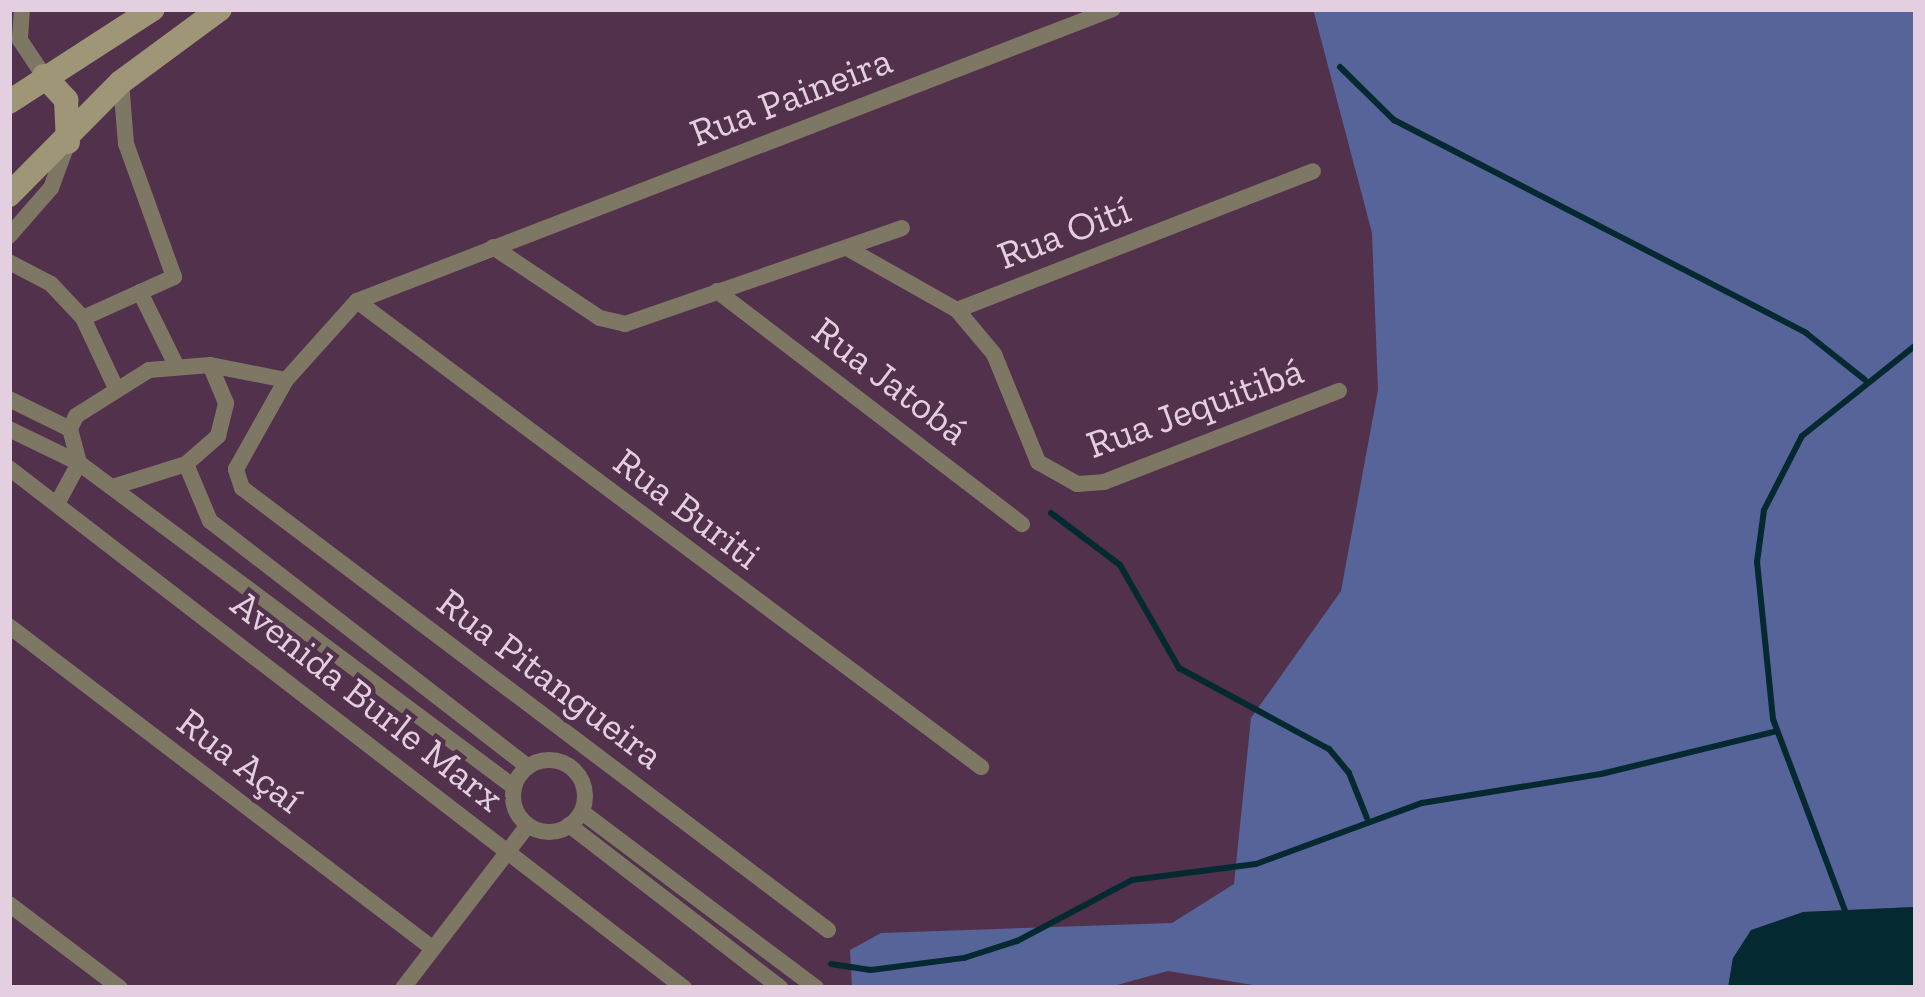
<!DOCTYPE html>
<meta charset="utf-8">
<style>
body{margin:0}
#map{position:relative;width:1925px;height:997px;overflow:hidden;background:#52314d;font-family:"Zilla Slab",serif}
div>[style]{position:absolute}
.green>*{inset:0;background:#57649a}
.water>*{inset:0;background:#052930}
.stream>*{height:6px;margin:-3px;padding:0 3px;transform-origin:3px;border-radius:3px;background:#052930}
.street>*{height:16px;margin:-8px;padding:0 8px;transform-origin:8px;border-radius:8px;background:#7d7764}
.street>.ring{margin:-8px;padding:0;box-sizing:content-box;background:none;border:16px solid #7d7764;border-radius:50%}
.secondary>*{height:24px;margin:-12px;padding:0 12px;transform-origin:12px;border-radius:12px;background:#9f9678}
span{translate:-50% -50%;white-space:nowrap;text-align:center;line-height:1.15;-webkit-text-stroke:9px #52314d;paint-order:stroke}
.street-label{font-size:39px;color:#e4cfe0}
.frame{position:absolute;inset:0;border:12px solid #e4cfe0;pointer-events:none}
</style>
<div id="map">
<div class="green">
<div style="clip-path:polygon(1313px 9px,1916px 9px,1916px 907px,1803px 912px,1733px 958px,1728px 988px,1271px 988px,1168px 971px,1106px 988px,852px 988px,850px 950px,881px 933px,1172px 923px,1234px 884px,1251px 718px,1341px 591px,1378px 390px,1372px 233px)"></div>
</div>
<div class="water">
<div style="clip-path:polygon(1916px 907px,1916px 988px,1728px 988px,1733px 958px,1751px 930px,1803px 912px)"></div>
</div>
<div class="stream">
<div style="left:1340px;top:67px;width:76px;rotate:44.5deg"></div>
<div style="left:1394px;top:120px;width:464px;rotate:27.3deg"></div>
<div style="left:1806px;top:333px;width:75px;rotate:38.5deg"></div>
<div style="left:1051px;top:513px;width:86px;rotate:37deg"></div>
<div style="left:1120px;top:565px;width:119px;rotate:60.2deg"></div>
<div style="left:1179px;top:668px;width:170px;rotate:28.4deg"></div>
<div style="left:1329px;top:749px;width:31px;rotate:50deg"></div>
<div style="left:1349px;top:773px;width:48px;rotate:68.2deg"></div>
<div style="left:1847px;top:916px;width:210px;rotate:-110.6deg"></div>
<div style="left:1773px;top:719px;width:158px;rotate:-95.8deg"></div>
<div style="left:1757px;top:562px;width:52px;rotate:-82.3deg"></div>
<div style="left:1764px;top:510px;width:83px;rotate:-62.8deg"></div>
<div style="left:1802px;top:436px;width:146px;rotate:-38.6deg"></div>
<div style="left:831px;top:964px;width:40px;rotate:8.5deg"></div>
<div style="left:871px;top:970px;width:94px;rotate:-7.4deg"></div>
<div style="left:964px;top:958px;width:56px;rotate:-17.8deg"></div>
<div style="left:1017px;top:941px;width:130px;rotate:-27.9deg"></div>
<div style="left:1132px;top:880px;width:125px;rotate:-7.4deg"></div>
<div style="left:1256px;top:864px;width:177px;rotate:-20.2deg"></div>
<div style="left:1422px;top:803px;width:181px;rotate:-9.2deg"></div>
<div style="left:1601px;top:774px;width:181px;rotate:-13.7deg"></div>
</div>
<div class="street">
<div style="left:22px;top:9px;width:31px;rotate:94deg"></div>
<div style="left:20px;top:40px;width:43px;rotate:56.3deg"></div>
<div style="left:9px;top:236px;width:64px;rotate:-48.8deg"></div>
<div style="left:51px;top:188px;width:49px;rotate:-69.7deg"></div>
<div style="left:493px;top:247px;width:128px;rotate:33.6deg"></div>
<div style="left:600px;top:318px;width:26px;rotate:13deg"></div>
<div style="left:625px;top:324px;width:293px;rotate:-19.1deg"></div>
<div style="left:847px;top:248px;width:126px;rotate:29.4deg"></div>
<div style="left:957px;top:310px;width:382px;rotate:-21.3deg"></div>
<div style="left:9px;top:262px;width:47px;rotate:27.6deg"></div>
<div style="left:51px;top:284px;width:47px;rotate:46.7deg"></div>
<div style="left:83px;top:318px;width:100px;rotate:-24.3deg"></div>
<div style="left:174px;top:277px;width:141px;rotate:-109.8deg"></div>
<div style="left:126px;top:144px;width:62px;rotate:-94.6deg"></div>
<div style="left:717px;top:291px;width:384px;rotate:37.4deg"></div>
<div style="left:140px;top:292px;width:79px;rotate:63.8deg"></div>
<div style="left:357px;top:301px;width:779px;rotate:36.75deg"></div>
<div style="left:957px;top:310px;width:57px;rotate:49.9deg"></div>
<div style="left:994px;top:354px;width:117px;rotate:67.8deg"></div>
<div style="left:1038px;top:462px;width:45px;rotate:29.4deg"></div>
<div style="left:1077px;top:484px;width:27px;rotate:-4deg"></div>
<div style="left:1104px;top:482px;width:252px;rotate:-21.2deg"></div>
<div style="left:83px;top:318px;width:75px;rotate:64.8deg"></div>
<div style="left:286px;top:380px;width:77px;rotate:-168.8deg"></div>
<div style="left:210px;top:365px;width:61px;rotate:175.3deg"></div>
<div style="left:149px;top:370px;width:86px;rotate:147.8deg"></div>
<div style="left:76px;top:416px;width:14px;rotate:115deg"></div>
<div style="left:70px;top:429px;width:35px;rotate:75deg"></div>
<div style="left:79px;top:463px;width:542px;rotate:36.68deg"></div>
<div style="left:9px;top:399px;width:68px;rotate:26.2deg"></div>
<div style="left:9px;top:429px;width:78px;rotate:25.9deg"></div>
<div style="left:79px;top:463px;width:44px;rotate:118.3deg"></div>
<div style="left:186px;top:464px;width:62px;rotate:67.2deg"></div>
<div style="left:210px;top:521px;width:402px;rotate:37.7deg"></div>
<div style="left:9px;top:468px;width:852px;rotate:37.61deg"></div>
<div style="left:116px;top:486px;width:73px;rotate:-17.4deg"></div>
<div style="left:186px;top:464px;width:43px;rotate:-41.2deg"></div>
<div style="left:218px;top:436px;width:34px;rotate:-76deg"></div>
<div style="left:226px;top:403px;width:41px;rotate:-112.8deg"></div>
<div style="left:9px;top:626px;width:532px;rotate:37.28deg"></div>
<div class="ring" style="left:513px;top:760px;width:56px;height:56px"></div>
<div style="left:582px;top:812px;width:293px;rotate:36.9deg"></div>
<div style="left:569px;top:825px;width:267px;rotate:37.6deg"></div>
<div style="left:9px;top:904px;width:139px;rotate:37.1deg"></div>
<div style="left:828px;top:930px;width:734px;rotate:-142.97deg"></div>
<div style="left:242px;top:488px;width:20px;rotate:-108deg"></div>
<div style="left:236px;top:469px;width:102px;rotate:-60.7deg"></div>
<div style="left:286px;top:380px;width:106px;rotate:-48.1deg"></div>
<div style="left:357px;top:301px;width:810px;rotate:-21.12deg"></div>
<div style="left:403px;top:988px;width:205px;rotate:-52.5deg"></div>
</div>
<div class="secondary">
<div style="left:44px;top:76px;width:33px;rotate:47deg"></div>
<div style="left:66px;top:100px;width:42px;rotate:87.3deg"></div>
<div style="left:9px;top:102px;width:171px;rotate:-32.9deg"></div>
<div style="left:9px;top:195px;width:159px;rotate:-45.3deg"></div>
<div style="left:121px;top:82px;width:123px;rotate:-36.4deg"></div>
</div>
<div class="street-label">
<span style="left:791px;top:97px;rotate:-21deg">Rua Paineira</span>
<span style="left:1064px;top:233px;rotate:-21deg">Rua Oití</span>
<span style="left:890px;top:381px;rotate:37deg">Rua Jatobá</span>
<span style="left:1195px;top:408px;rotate:-20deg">Rua Jequitibá</span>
<span style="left:687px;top:509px;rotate:37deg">Rua Buriti</span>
<span style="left:550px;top:679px;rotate:37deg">Rua Pitangueira</span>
<span style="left:367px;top:701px;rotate:38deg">Avenida Burle Marx</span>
<span style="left:240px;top:761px;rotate:37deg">Rua Açaí</span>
</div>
<div class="frame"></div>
</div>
